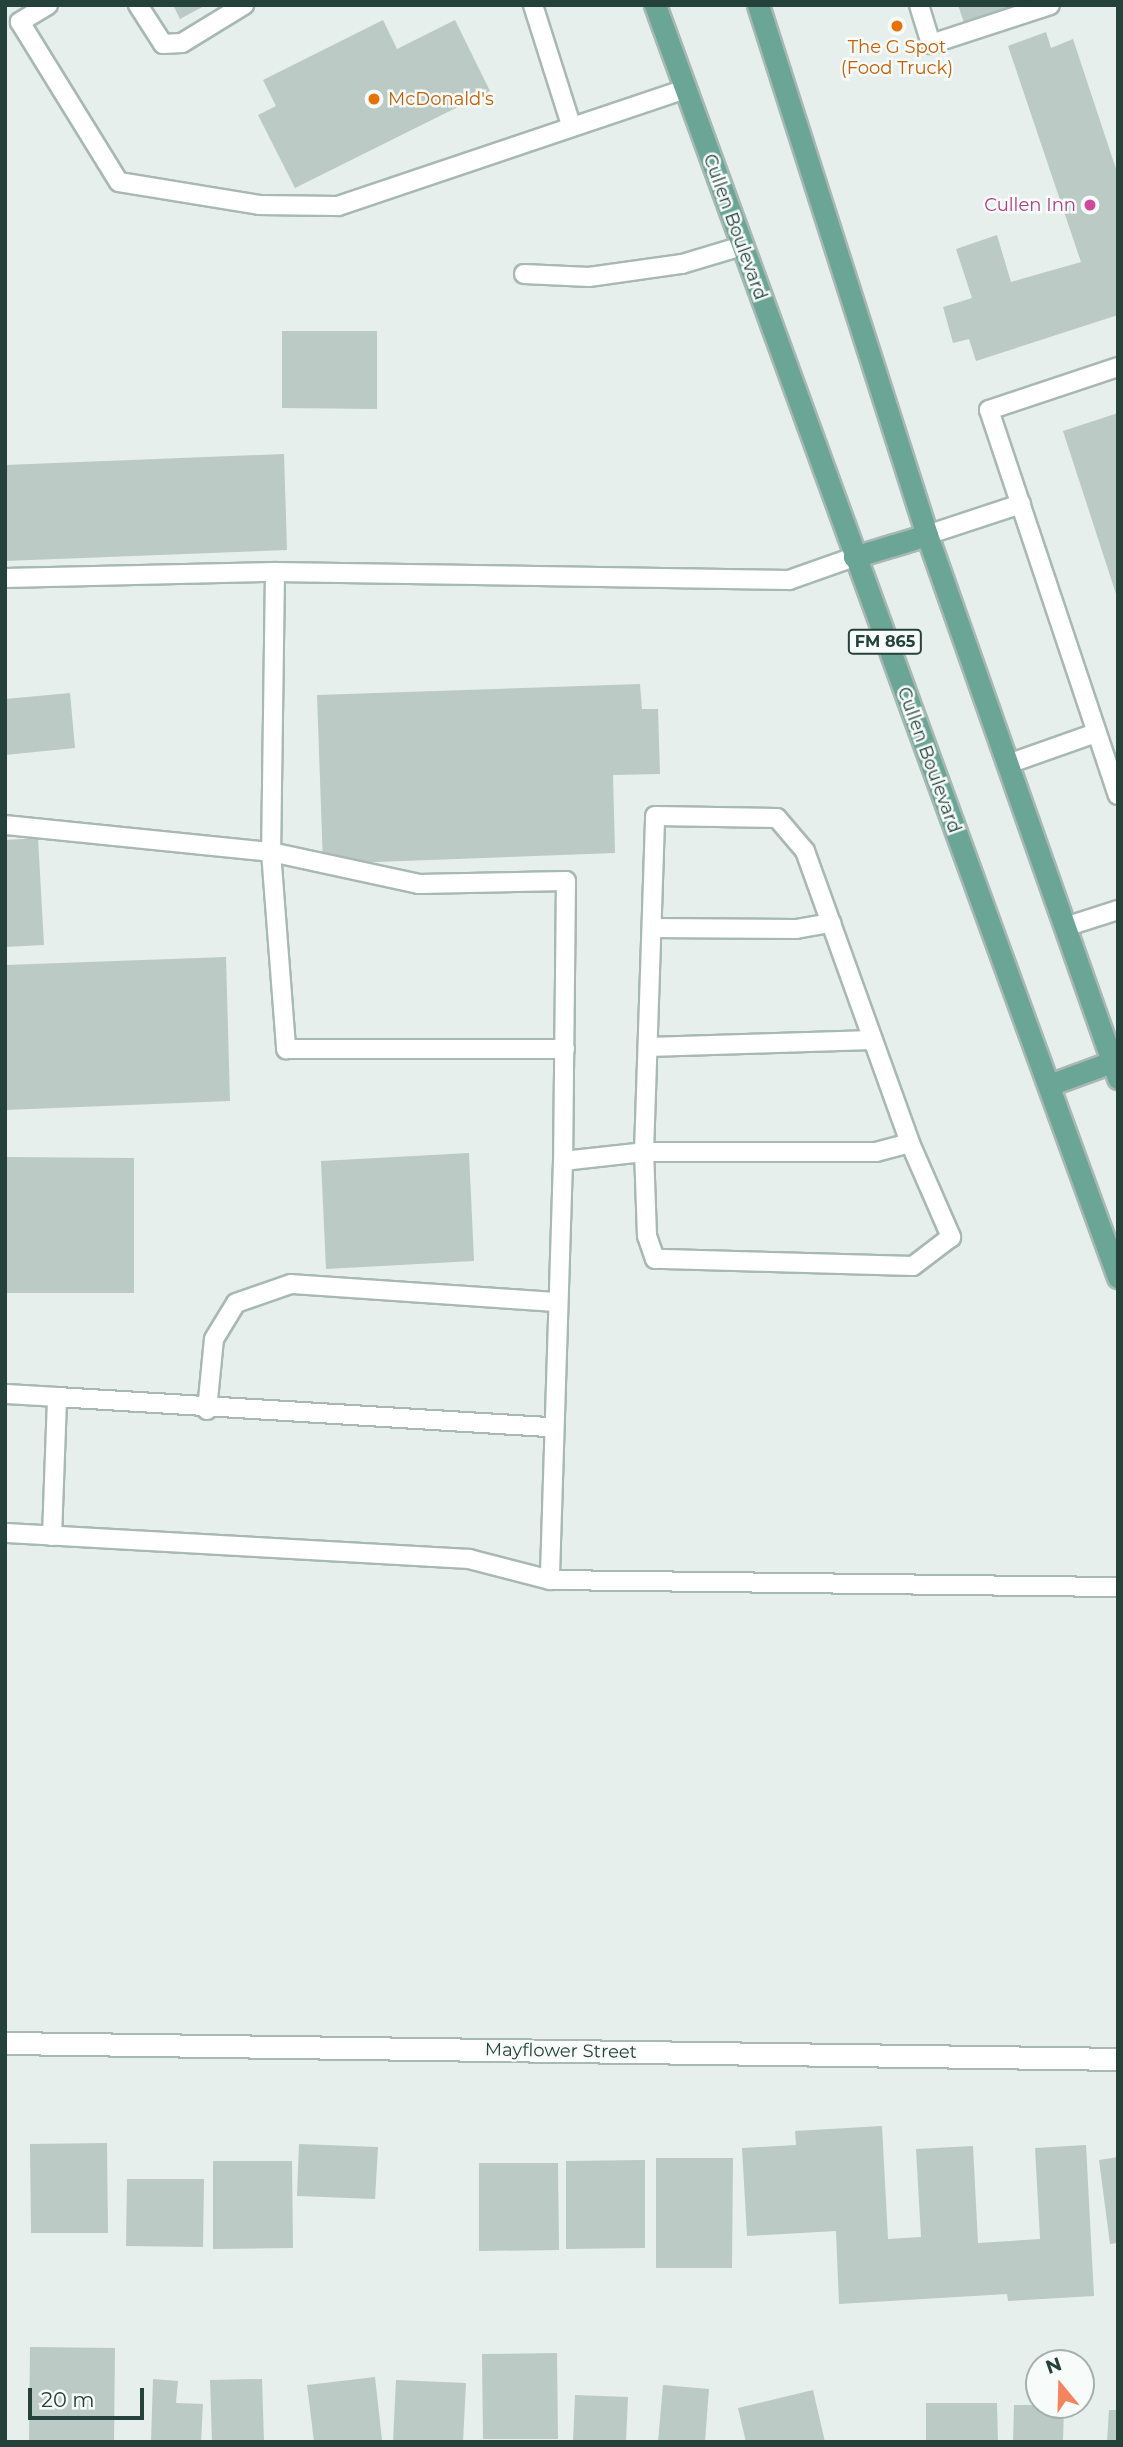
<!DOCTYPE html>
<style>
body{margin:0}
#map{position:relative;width:1123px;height:2447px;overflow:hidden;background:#e6efeb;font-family:Montserrat,sans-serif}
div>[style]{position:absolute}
.building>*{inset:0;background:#bbcac4}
.roads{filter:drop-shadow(2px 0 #a8b8b2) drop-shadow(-2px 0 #a8b8b2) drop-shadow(0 2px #a8b8b2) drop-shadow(0 -2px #a8b8b2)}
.lane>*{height:18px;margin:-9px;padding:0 9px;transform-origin:9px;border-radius:9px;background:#fff}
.street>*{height:21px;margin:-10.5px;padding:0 10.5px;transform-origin:10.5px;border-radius:10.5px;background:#fff}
.primary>*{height:21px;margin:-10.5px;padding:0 10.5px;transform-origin:10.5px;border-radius:10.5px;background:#6aa596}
.dots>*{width:19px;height:19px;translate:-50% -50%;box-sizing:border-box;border:4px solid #f7fbf9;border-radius:50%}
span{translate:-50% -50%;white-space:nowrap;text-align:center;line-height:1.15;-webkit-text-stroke:5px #f7fbf9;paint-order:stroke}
.shield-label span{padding:2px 5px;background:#f7fbf9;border:2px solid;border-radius:5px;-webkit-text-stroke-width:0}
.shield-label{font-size:16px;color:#24423a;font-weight:700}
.food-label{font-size:18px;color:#c56008}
.left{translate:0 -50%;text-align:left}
.hotel-label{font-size:18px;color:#b23c85}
.right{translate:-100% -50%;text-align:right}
.street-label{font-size:18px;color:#24423a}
.frame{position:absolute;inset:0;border:7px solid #24423a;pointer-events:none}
.north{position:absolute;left:1025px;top:2349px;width:70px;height:70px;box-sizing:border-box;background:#f7fbf9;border:2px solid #a3b1ad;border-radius:50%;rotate:341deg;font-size:19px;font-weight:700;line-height:28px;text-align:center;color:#24423a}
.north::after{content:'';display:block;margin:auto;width:24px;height:32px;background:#f4845f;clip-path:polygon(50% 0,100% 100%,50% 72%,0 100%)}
.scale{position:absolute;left:28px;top:2388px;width:116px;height:32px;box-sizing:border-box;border:4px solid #24423a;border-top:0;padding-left:9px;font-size:21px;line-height:24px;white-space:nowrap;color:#24423a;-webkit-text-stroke:5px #f7fbf9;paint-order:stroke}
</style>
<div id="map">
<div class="building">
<div style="clip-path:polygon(173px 5px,206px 5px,180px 19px)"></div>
<div style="clip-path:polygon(958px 5px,1026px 5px,965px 26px)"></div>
<div style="clip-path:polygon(383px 20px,397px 49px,455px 20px,490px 91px,295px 188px,258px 115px,276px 106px,263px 80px)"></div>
<div style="clip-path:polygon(1046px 32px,1051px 48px,1073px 39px,1118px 175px,1118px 315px,976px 361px,969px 339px,953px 343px,943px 307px,972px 298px,956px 249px,997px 235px,1011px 282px,1081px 262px,1008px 46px)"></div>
<div style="clip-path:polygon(282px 331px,377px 331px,377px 409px,282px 408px)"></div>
<div style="clip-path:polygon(1118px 413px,1118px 597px,1117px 597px,1063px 431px)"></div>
<div style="clip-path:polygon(284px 454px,287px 550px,5px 561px,5px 465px)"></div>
<div style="clip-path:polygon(640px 684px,642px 709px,658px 709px,660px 774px,613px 775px,615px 853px,323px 864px,317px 695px)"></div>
<div style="clip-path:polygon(70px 693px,75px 748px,5px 755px,5px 699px)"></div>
<div style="clip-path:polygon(38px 838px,44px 945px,5px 947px,5px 840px)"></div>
<div style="clip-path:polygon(226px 957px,230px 1101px,5px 1110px,5px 965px)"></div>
<div style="clip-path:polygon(469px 1153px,474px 1261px,326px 1269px,321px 1161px)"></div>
<div style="clip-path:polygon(5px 1157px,134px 1158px,134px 1293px,5px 1293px)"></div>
<div style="clip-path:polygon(882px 2126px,888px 2239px,921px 2237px,916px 2149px,973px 2146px,978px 2243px,1040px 2239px,1035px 2148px,1086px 2145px,1094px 2296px,1008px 2301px,1007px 2294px,839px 2304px,836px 2231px,747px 2236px,742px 2148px,796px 2145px,795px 2131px)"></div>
<div style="clip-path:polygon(107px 2143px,108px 2233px,31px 2233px,30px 2144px)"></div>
<div style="clip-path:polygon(299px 2144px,378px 2147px,375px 2199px,297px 2196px)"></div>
<div style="clip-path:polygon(1118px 2157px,1118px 2243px,1110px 2244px,1099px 2160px)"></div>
<div style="clip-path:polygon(656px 2158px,733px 2158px,732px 2268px,656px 2268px)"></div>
<div style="clip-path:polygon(645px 2160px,645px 2248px,566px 2249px,566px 2161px)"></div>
<div style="clip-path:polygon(213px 2161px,292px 2161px,293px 2248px,213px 2249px)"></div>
<div style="clip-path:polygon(479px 2163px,558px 2163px,559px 2250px,479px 2251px)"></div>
<div style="clip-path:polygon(127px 2179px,204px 2179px,203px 2247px,126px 2246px)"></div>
<div style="clip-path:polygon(30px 2347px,115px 2348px,114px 2442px,29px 2442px)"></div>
<div style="clip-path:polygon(557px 2353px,558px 2439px,483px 2439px,482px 2354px)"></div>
<div style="clip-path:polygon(375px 2377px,382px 2440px,314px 2442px,307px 2385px)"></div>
<div style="clip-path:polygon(153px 2379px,178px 2381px,176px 2403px,203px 2404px,201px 2442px,151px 2442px)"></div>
<div style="clip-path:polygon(262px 2379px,264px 2442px,212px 2442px,210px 2380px)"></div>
<div style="clip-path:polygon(396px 2380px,466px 2383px,463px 2442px,393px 2442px)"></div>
<div style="clip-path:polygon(663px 2385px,709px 2389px,705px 2442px,658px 2442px)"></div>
<div style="clip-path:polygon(813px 2390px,825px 2442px,746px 2442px,738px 2408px)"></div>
<div style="clip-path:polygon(575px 2395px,628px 2397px,626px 2442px,573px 2442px)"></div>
<div style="clip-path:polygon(926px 2403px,997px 2403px,998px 2442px,926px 2442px)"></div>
<div style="clip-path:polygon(1014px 2405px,1064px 2405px,1063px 2442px,1013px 2442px)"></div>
<div style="clip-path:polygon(1109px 2410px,1118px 2410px,1118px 2442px,1107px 2442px)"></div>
</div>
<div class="roads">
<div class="lane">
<div style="left:48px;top:5px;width:33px;rotate:149deg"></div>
<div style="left:20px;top:22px;width:188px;rotate:58.3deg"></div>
<div style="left:119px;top:182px;width:142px;rotate:9.3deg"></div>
<div style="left:259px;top:205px;width:79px;rotate:0.7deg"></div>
<div style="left:338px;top:206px;width:367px;rotate:-18.6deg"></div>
<div style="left:138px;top:5px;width:46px;rotate:57.3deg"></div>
<div style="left:163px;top:44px;width:19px;rotate:-3deg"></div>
<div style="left:182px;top:43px;width:73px;rotate:-31.5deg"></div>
<div style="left:533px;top:5px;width:126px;rotate:72.4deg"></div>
<div style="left:919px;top:5px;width:41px;rotate:72.9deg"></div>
<div style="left:931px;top:44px;width:125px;rotate:-18.1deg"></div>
<div style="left:524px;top:274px;width:65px;rotate:2.6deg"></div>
<div style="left:589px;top:277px;width:94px;rotate:-8deg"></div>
<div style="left:682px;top:264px;width:63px;rotate:-16.7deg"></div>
<div style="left:1118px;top:367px;width:136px;rotate:161.6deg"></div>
<div style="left:989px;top:410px;width:406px;rotate:71.5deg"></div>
<div style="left:927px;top:535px;width:99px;rotate:-18.3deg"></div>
<div style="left:275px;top:572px;width:280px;rotate:90.8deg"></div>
<div style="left:271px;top:852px;width:198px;rotate:85.6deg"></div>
<div style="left:286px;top:1049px;width:279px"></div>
<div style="left:5px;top:578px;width:270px;rotate:-1.3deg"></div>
<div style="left:275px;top:572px;width:514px;rotate:0.89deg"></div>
<div style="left:789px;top:580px;width:69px;rotate:-19.5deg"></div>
<div style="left:1008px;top:764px;width:93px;rotate:-19.4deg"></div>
<div style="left:655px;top:816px;width:122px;rotate:0.9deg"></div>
<div style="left:777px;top:818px;width:43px;rotate:49.7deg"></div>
<div style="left:805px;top:851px;width:310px;rotate:70.2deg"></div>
<div style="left:910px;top:1143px;width:103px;rotate:66.4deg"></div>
<div style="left:951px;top:1237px;width:48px;rotate:142.7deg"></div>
<div style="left:913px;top:1266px;width:258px;rotate:-178.4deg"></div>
<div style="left:655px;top:1259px;width:24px;rotate:-109deg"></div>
<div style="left:647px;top:1236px;width:84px;rotate:-92deg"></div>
<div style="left:644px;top:1152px;width:336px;rotate:-88.1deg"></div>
<div style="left:5px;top:825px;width:267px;rotate:5.8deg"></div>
<div style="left:271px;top:852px;width:151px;rotate:12.2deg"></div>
<div style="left:419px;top:884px;width:147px;rotate:-1.2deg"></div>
<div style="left:566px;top:881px;width:280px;rotate:90.6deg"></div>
<div style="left:563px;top:1161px;width:81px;rotate:-6.3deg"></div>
<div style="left:644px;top:1152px;width:232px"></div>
<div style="left:876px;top:1152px;width:35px;rotate:-15deg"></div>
<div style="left:1065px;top:927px;width:56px;rotate:-17.8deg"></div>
<div style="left:652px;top:928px;width:144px;rotate:0.4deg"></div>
<div style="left:796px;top:929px;width:36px;rotate:-10deg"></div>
<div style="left:648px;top:1047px;width:225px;rotate:-1.8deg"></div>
<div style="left:563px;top:1161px;width:419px;rotate:91.8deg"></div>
<div style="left:550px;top:1580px;width:568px;rotate:0.71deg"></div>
<div style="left:5px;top:1394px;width:52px;rotate:3.3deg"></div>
<div style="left:207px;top:1410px;width:71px;rotate:-84.4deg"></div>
<div style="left:214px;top:1339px;width:42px;rotate:-58.6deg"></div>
<div style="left:236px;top:1303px;width:58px;rotate:-19.1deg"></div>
<div style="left:291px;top:1284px;width:267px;rotate:3.9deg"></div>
<div style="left:5px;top:1533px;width:465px;rotate:3.2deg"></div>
<div style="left:469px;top:1559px;width:84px;rotate:14.5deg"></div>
<div style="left:52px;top:1536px;width:139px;rotate:-87.9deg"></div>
<div style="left:57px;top:1397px;width:497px;rotate:3.5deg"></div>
</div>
<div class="street">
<div style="left:5px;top:2043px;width:1113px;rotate:0.82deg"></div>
</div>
<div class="primary">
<div style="left:655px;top:5px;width:1354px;rotate:70deg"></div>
<div style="left:758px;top:5px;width:556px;rotate:72.31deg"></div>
<div style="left:927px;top:535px;width:576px;rotate:70.62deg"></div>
<div style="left:854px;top:557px;width:76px;rotate:-16.8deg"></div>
<div style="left:1049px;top:1085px;width:67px;rotate:-20.1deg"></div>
</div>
</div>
<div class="dots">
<div style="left:897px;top:26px;background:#e8710a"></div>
<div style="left:374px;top:99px;background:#e8710a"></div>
<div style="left:1090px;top:205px;background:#d1479c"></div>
</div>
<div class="shield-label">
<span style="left:885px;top:642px">FM 865</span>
</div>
<div class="food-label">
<span style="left:897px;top:58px">The G Spot<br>(Food Truck)</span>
<span class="left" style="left:388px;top:99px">McDonald's</span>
</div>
<div class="hotel-label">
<span class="right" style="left:1076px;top:205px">Cullen Inn</span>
</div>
<div class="street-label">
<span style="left:735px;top:227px;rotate:70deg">Cullen Boulevard</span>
<span style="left:929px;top:760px;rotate:70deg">Cullen Boulevard</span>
<span style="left:561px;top:2051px;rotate:1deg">Mayflower Street</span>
</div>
<div class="frame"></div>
<div class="north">N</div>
<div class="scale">20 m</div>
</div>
